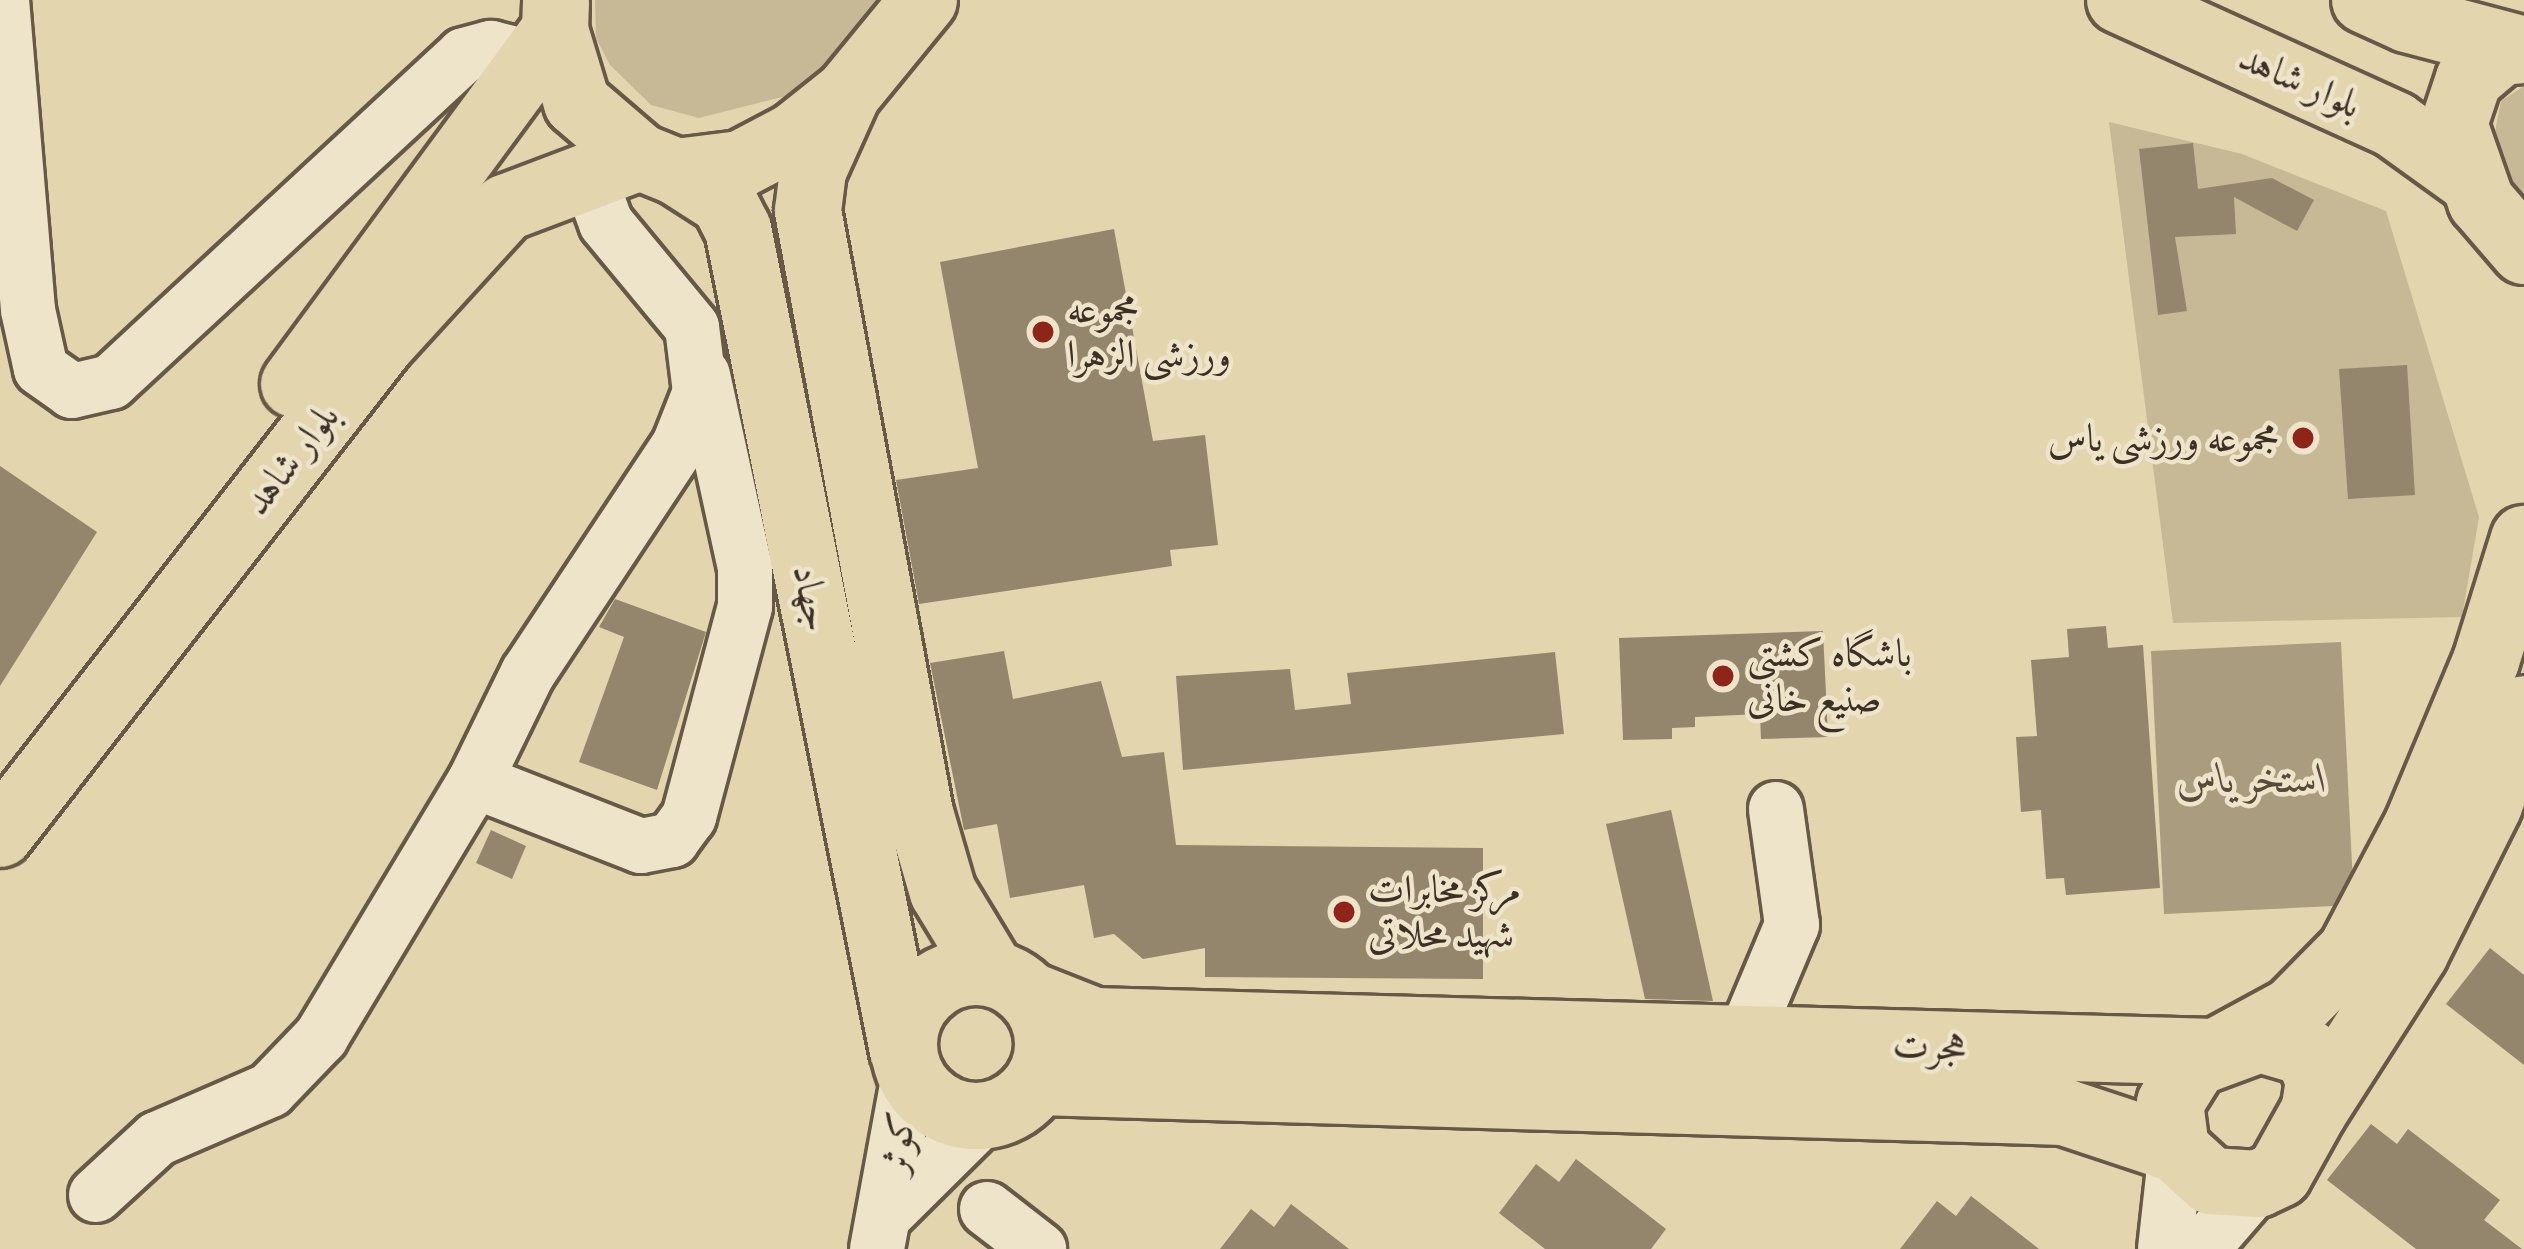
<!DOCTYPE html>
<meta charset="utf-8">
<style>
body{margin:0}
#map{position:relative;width:2524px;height:1249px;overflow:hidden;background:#e3d5ad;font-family:"EB Garamond",Amiri,serif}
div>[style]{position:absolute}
.green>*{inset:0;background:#c7b996}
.water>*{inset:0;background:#aa9d7f}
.building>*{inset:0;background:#93866c}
.roads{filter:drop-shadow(3px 0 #665947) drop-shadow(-3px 0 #665947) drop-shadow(0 3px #665947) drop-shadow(0 -3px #665947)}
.minor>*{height:54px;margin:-27px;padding:0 27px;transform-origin:27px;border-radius:27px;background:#ede4ca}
.major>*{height:66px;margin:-33px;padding:0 33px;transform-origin:33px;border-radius:33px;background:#e3d5ad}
.major>.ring{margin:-33px;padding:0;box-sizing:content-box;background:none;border:66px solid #e3d5ad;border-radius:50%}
.dots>*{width:33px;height:33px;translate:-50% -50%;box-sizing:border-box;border:6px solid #ede4ca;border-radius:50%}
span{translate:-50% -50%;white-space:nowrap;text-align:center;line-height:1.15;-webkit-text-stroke:9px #ede4ca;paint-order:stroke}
.street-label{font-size:39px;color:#3c3025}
.poi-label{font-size:39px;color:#3c3025}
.left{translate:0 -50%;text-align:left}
.right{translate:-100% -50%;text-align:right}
.water-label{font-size:42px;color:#584b3c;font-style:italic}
</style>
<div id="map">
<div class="green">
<div style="clip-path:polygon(595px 0,879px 0,847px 49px,786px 96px,699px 118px,651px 105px,610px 65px,596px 38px)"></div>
<div style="clip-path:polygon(2524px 86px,2524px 211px,2493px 142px,2501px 101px)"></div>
<div style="clip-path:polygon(2109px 122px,2242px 154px,2386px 211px,2479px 517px,2462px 617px,2173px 623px)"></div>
</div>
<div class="water">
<div style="clip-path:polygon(2341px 642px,2354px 905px,2164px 914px,2151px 651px)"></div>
</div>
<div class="building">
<div style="clip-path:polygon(2193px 143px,2198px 189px,2272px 178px,2314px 200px,2297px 231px,2234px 197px,2236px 234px,2175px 237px,2187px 311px,2158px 315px,2139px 149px)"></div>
<div style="clip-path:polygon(1114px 229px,1153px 441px,1205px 435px,1218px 545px,1170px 550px,1172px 566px,919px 604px,896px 480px,978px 468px,940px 262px)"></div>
<div style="clip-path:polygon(2407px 365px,2415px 495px,2348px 499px,2339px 369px)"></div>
<div style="clip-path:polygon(0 466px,97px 532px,0 686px)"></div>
<div style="clip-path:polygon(615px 599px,706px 632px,657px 790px,579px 762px,624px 637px,599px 627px)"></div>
<div style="clip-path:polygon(2106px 626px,2108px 648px,2143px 645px,2160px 888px,2066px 895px,2064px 878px,2046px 879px,2041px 810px,2021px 812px,2016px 737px,2037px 736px,2031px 660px,2069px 657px,2067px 629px)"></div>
<div style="clip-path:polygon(1823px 631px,1828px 737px,1761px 739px,1760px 714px,1695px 717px,1695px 727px,1672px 728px,1672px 739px,1623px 740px,1619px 638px)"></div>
<div style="clip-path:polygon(1004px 651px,1013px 699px,1101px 681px,1122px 757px,1164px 752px,1176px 845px,1483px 848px,1483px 979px,1205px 977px,1205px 948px,1143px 959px,1114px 934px,1094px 938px,1084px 885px,1010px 898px,997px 824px,964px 830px,930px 663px)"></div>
<div style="clip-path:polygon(1555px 652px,1564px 734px,1183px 770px,1176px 676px,1290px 669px,1295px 710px,1351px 704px,1347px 673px)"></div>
<div style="clip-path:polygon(1671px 810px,1713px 1001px,1645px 999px,1606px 824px)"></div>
<div style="clip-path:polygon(491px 830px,526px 846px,512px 879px,476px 863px)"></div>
<div style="clip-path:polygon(2490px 948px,2524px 975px,2524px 1065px,2446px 1004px)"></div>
<div style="clip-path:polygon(2371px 1124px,2397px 1144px,2408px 1129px,2500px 1200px,2484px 1220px,2522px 1249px,2416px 1249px,2327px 1180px)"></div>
<div style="clip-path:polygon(1576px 1159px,1666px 1229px,1651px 1249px,1545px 1249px,1499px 1213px,1536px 1164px,1559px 1182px)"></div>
<div style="clip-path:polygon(1971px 1196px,2039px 1249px,1900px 1249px,1937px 1201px,1956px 1216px)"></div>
<div style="clip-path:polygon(1291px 1204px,1349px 1249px,1220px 1249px,1251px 1209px,1274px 1227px)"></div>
</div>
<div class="roads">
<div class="minor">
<div style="left:2px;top:0;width:311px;rotate:85.2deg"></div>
<div style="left:28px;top:310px;width:60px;rotate:77.6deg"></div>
<div style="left:41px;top:369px;width:38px;rotate:35deg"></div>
<div style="left:72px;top:391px;width:40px;rotate:-13deg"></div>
<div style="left:111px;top:382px;width:481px;rotate:-42.8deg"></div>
<div style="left:464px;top:55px;width:28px;rotate:-15deg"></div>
<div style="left:491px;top:48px;width:46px;rotate:13.7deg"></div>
<div style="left:475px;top:781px;width:178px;rotate:21.4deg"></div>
<div style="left:641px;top:846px;width:32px;rotate:-11deg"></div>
<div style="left:672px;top:840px;width:29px;rotate:-54deg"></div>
<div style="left:689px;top:817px;width:217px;rotate:-75.1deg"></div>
<div style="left:745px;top:607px;width:39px;rotate:-90deg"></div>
<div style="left:745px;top:568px;width:198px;rotate:-102.3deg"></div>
<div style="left:1744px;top:1039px;width:124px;rotate:-67.2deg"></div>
<div style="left:1792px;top:925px;width:117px;rotate:-97.9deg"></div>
<div style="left:96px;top:1195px;width:83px;rotate:-42.6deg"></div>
<div style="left:157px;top:1139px;width:123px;rotate:-23.4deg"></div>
<div style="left:270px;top:1090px;width:74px;rotate:-46.1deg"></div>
<div style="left:321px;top:1037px;width:299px;rotate:-59deg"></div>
<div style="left:475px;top:781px;width:120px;rotate:-63.9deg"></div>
<div style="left:528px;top:673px;width:273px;rotate:-56.5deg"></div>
<div style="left:679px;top:445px;width:57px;rotate:-68.4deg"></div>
<div style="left:700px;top:392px;width:65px;rotate:-97deg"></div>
<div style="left:692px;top:327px;width:135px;rotate:-129.6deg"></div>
<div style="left:606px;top:223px;width:52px;rotate:-110.2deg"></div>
<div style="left:987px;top:1209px;width:66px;rotate:37.6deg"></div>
<div style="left:888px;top:1212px;width:136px;rotate:-44.7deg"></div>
<div style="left:877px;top:1249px;width:178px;rotate:-79.6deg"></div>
<div style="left:2165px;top:1249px;width:101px;rotate:-83.7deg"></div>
<div style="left:2202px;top:1249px;width:86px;rotate:-49.3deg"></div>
</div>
<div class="major">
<div style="left:2120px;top:0;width:302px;rotate:24.4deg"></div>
<div style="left:2395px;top:125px;width:92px;rotate:35.8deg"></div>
<div style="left:2365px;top:0;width:46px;rotate:24.3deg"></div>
<div style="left:2407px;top:19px;width:121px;rotate:14.8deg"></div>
<div style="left:556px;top:2px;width:28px;rotate:92deg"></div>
<div style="left:555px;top:30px;width:76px;rotate:73.2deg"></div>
<div style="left:577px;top:103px;width:83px;rotate:40.6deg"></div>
<div style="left:640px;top:157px;width:40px;rotate:22deg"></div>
<div style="left:677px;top:172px;width:64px;rotate:-7.1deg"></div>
<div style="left:741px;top:164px;width:60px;rotate:-27.8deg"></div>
<div style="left:794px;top:136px;width:69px;rotate:-38.5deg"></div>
<div style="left:848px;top:93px;width:120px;rotate:-50.7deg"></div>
<div style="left:2524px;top:50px;width:23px;rotate:175deg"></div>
<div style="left:2501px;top:52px;width:42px;rotate:139.8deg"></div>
<div style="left:2469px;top:79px;width:47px;rotate:108.4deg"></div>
<div style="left:2454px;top:124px;width:82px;rotate:70.7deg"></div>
<div style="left:2481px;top:201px;width:66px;rotate:49.3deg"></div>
<div style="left:848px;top:93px;width:85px;rotate:114.2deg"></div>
<div style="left:813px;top:171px;width:40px;rotate:97.1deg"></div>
<div style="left:808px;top:211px;width:612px;rotate:79.46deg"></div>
<div style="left:920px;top:813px;width:82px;rotate:73.8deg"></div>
<div style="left:943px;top:892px;width:95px;rotate:58.8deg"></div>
<div style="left:677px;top:172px;width:56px;rotate:32.6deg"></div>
<div style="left:724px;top:202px;width:30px;rotate:63deg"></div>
<div style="left:738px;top:229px;width:838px;rotate:78.65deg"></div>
<div style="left:294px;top:384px;width:440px;rotate:-53.6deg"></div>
<div style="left:0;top:834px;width:621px;rotate:-52.13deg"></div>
<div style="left:381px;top:344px;width:184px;rotate:-47.6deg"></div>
<div style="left:505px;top:208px;width:144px;rotate:-20.7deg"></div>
<div class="ring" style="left:904px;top:972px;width:78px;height:78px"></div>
<div style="left:1031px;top:996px;width:68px;rotate:21.6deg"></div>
<div style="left:1094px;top:1021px;width:1122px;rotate:1.58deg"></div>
<div style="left:2216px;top:1052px;width:88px;rotate:-28.6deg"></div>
<div style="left:2293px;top:1010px;width:83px;rotate:-45.5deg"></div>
<div style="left:2351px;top:951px;width:141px;rotate:-62.2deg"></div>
<div style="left:2417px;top:826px;width:179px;rotate:-67.3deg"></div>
<div style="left:2486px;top:661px;width:128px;rotate:-72.7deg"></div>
<div style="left:2260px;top:1039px;width:50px;rotate:16.3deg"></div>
<div style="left:2308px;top:1053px;width:30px;rotate:69deg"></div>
<div style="left:2319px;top:1081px;width:30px;rotate:99deg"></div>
<div style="left:2314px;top:1111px;width:72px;rotate:119.1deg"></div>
<div style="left:2279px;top:1174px;width:23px;rotate:155deg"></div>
<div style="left:2258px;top:1184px;width:47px;rotate:-176.3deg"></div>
<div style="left:2211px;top:1181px;width:47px;rotate:-137.6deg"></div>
<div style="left:2176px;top:1149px;width:46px;rotate:-97.4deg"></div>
<div style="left:2170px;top:1103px;width:47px;rotate:-58deg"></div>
<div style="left:2195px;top:1063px;width:69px;rotate:-20.3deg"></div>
<div style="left:1038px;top:1082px;width:1026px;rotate:1.67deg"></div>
<div style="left:2064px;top:1112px;width:118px;rotate:18.3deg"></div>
<div style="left:2314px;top:1111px;width:188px;rotate:-57.4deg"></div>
<div style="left:2415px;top:953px;width:165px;rotate:-63.4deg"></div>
<div style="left:2489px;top:805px;width:102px;rotate:-70deg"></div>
</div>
</div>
<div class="dots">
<div style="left:1043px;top:332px;background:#8f2418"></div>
<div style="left:2303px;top:438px;background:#8f2418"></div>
<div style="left:1723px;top:676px;background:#8f2418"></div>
<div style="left:1344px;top:912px;background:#8f2418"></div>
</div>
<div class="street-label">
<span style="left:2300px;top:81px;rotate:24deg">بلوار شاهد</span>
<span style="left:291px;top:459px;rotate:-52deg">بلوار شاهد</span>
<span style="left:812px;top:598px;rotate:79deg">جهاد</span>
<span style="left:1930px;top:1046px;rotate:2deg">هجرت</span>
<span style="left:898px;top:1143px;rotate:-81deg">کوثر</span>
</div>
<div class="poi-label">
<span class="left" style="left:1067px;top:332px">مجموعه<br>ورزشی الزهرا</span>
<span class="right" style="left:2279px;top:438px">مجموعه ورزشی یاس</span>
<span class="left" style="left:1747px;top:676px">باشگاه کشتی<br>صنیع خانی</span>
<span class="left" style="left:1368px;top:912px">مرکز مخابرات<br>شهید محلاتی</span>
</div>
<div class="water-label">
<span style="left:2252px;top:778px">استخر یاس</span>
</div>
</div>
